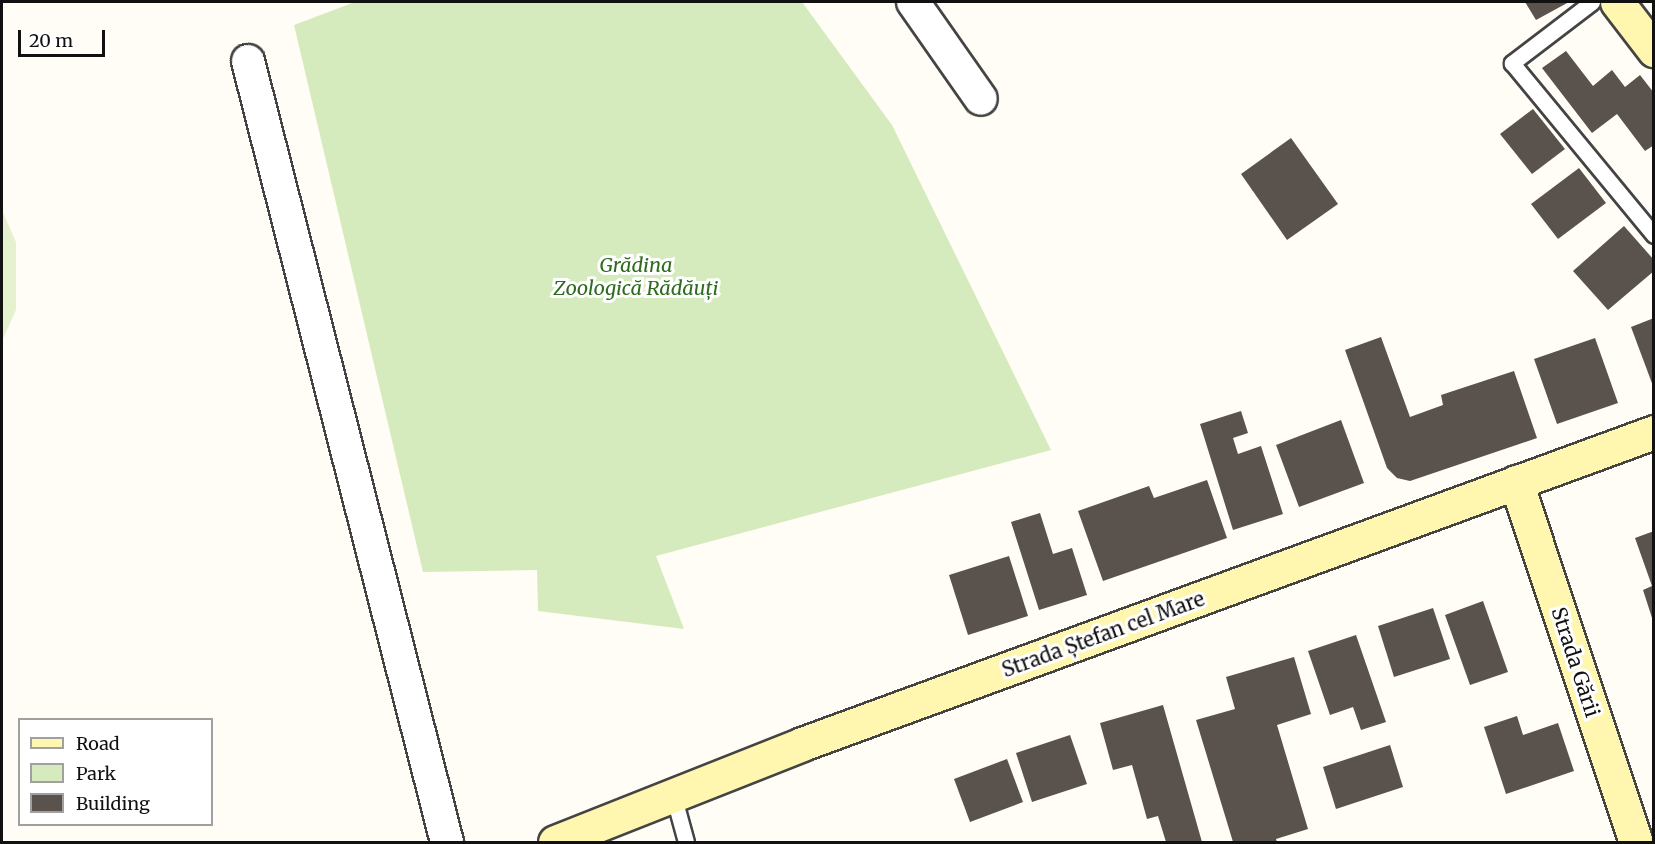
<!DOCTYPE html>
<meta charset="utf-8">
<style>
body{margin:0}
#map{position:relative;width:1655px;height:844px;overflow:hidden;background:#fffdf5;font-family:Merriweather,serif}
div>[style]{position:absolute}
.green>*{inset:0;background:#d5ebbd}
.pitch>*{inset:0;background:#e6f2cf}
.building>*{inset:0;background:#5a524d}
.roads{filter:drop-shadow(2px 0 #444) drop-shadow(-2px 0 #444) drop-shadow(0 2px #444) drop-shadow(0 -2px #444)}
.lane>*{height:15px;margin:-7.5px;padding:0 7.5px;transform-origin:7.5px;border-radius:7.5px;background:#fff}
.street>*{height:32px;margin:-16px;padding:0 16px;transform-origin:16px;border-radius:16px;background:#fff}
.secondary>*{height:33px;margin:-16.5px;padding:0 16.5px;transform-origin:16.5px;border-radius:16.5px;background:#fff6b0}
span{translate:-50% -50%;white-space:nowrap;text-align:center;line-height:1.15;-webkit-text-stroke:6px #fff;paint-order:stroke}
.park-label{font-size:20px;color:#2f6b1f;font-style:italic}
.street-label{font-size:20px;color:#111}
.frame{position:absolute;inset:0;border:3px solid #111;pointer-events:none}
.legend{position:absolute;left:18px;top:718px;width:195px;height:108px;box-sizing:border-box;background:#fff;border:2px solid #a0a0a0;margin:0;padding:8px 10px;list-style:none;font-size:18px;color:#111}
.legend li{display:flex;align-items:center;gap:12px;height:30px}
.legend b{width:30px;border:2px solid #a0a0a0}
.scale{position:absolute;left:18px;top:30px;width:87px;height:27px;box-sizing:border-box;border:3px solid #111;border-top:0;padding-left:8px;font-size:18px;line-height:21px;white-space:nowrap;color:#111;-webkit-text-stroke:4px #fff;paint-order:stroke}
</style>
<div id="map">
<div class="green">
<div style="clip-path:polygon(355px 2px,802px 2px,892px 125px,1051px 450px,656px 556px,684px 629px,538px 611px,537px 570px,423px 572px,294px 25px)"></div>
</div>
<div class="pitch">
<div style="clip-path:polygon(2px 210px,16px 242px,16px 310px,2px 341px)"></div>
</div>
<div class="building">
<div style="clip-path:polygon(1525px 2px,1569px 2px,1536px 20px)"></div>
<div style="clip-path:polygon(1566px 51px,1593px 86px,1612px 70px,1625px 87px,1640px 75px,1654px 93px,1654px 145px,1645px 151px,1617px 114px,1592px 133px,1542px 68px)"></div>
<div style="clip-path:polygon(1533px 109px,1565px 149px,1532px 174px,1500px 134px)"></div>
<div style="clip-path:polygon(1291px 138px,1338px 204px,1287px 240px,1241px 174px)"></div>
<div style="clip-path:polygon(1579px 168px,1606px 203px,1558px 239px,1531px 204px)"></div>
<div style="clip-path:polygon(1624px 226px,1654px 260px,1654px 271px,1608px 310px,1573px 271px)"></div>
<div style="clip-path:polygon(1654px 318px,1654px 386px,1653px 386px,1631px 327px)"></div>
<div style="clip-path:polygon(1381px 337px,1410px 417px,1443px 405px,1441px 395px,1514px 371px,1537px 438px,1410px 481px,1397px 478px,1387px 468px,1345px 350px)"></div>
<div style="clip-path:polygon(1595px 338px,1618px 403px,1557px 424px,1534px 359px)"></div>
<div style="clip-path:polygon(1241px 411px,1248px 433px,1233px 438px,1238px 454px,1261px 446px,1283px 514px,1233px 530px,1200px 424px)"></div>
<div style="clip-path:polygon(1341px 420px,1364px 483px,1299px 507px,1276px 445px)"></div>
<div style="clip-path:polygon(1207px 480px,1227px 538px,1103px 581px,1078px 511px,1149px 486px,1154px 498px)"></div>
<div style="clip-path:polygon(1040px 513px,1053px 554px,1072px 548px,1087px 595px,1039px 610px,1011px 522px)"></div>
<div style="clip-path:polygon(1654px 531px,1654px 621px,1653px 621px,1643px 590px,1652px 586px,1635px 538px)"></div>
<div style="clip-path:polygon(1009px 556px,1028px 616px,968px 635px,949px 575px)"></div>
<div style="clip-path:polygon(1483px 601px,1508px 672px,1470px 685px,1445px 615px)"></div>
<div style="clip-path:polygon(1433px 608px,1450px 659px,1394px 677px,1378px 626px)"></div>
<div style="clip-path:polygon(1356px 635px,1386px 722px,1361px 730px,1353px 707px,1330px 715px,1308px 651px)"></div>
<div style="clip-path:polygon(1294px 657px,1311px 714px,1277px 725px,1308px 829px,1276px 839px,1277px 842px,1233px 842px,1196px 720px,1235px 709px,1226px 677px)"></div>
<div style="clip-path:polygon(1163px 705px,1202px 842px,1166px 842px,1158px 816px,1147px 819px,1132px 765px,1113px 770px,1100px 723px)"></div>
<div style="clip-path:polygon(1517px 716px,1523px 735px,1558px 723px,1574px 771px,1506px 794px,1484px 727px)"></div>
<div style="clip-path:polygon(1070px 735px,1087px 784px,1032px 802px,1016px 753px)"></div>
<div style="clip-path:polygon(1390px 745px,1403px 787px,1336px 809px,1323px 767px)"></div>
<div style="clip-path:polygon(1007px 759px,1023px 802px,970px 822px,954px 779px)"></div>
</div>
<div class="roads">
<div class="lane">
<div style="left:1592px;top:2px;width:101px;rotate:142.7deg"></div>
<div style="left:1512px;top:63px;width:223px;rotate:50.5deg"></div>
<div style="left:674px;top:798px;width:46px;rotate:74.7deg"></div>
</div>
<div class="street">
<div style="left:913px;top:2px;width:118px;rotate:55deg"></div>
<div style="left:248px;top:61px;width:806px;rotate:75.71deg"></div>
</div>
<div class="secondary">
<div style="left:1617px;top:2px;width:61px;rotate:52.4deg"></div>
<div style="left:1516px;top:482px;width:379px;rotate:71.6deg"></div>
<div style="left:555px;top:842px;width:266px;rotate:-21.6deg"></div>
<div style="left:802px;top:744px;width:907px;rotate:-20.11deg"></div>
</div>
</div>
<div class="park-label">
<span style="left:636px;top:276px">Grădina<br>Zoologică Rădăuți</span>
</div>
<div class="street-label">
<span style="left:1103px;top:634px;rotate:-20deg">Strada Ștefan cel Mare</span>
<span style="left:1576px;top:662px;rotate:72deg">Strada Gării</span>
</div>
<div class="frame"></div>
<ul class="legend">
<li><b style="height:8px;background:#fff6b0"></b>Road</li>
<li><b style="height:16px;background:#d5ebbd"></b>Park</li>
<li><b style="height:16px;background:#5a524d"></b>Building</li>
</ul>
<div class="scale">20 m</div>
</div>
